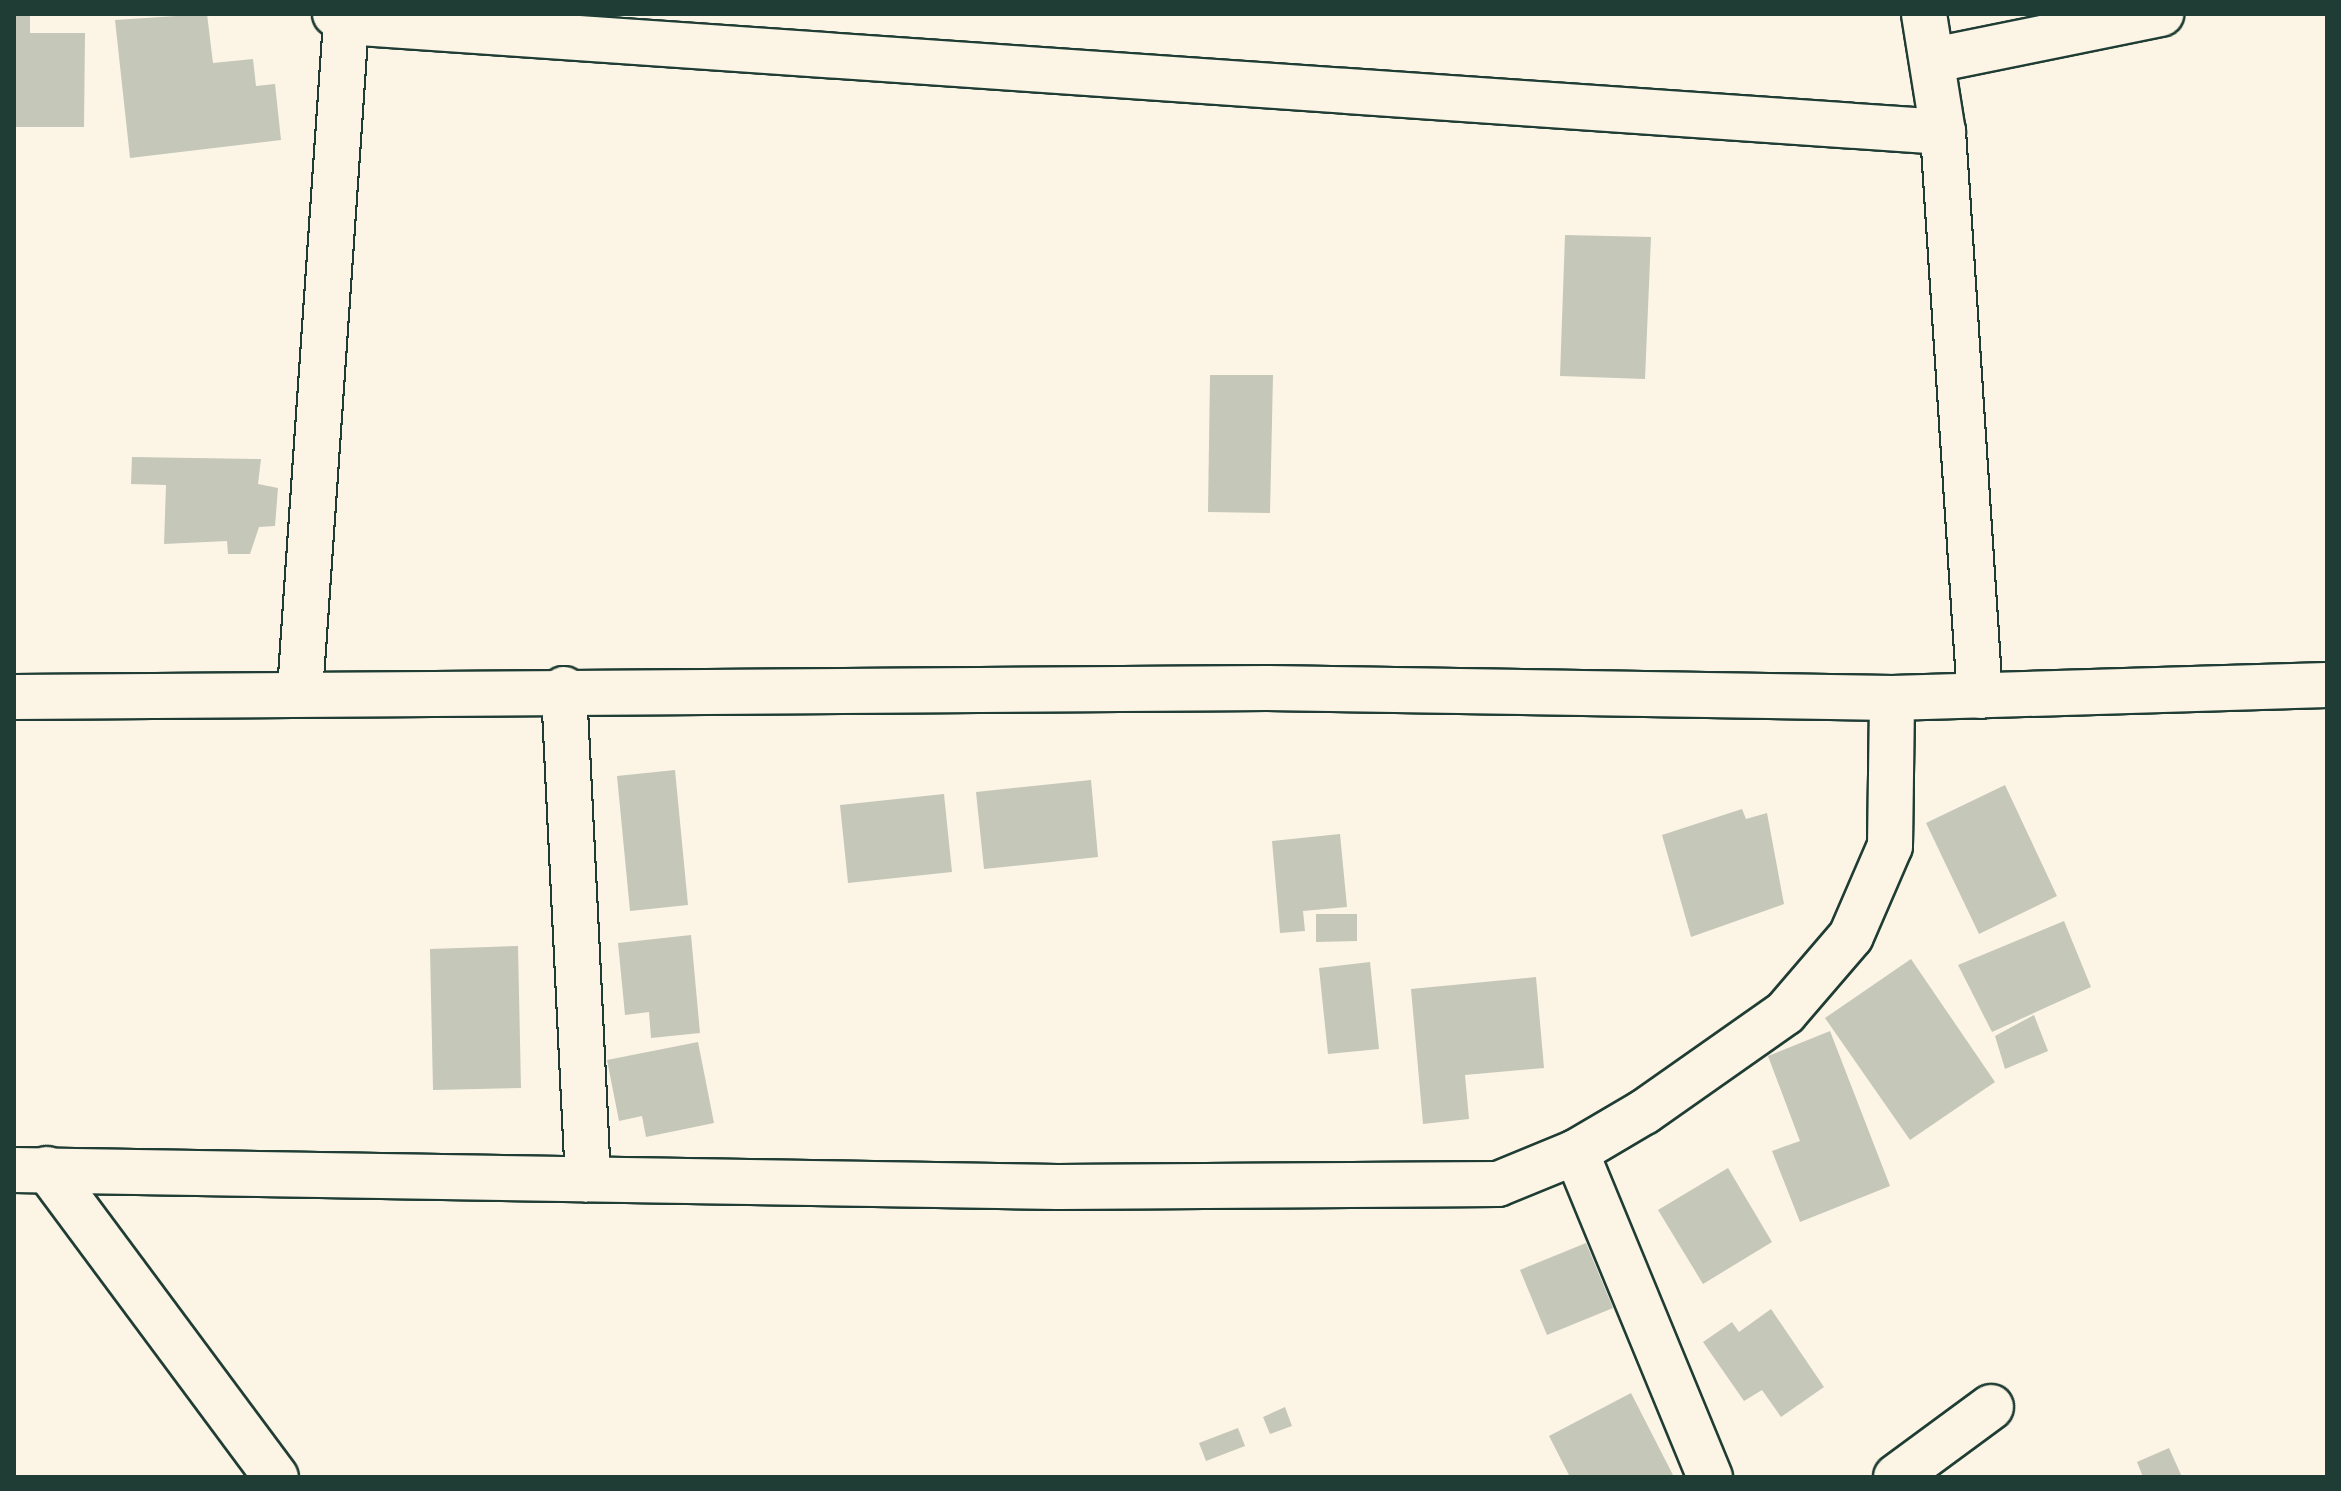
<!DOCTYPE html>
<style>
body{margin:0}
#map{position:relative;width:2341px;height:1491px;overflow:hidden;background:#fcf5e5;font-family:Mali,sans-serif}
div>[style]{position:absolute}
.building>*{inset:0;background:#c5c7b9}
.roads{filter:drop-shadow(2px 0 #1f3d34) drop-shadow(-2px 0 #1f3d34) drop-shadow(0 2px #1f3d34) drop-shadow(0 -2px #1f3d34)}
.minor>*{height:44px;margin:-22px;padding:0 22px;transform-origin:22px;border-radius:22px;background:#fcf5e5}
.tertiary>*{height:44px;margin:-22px;padding:0 22px;transform-origin:22px;border-radius:22px;background:#fcf5e5}
span{translate:-50% -50%;white-space:nowrap;text-align:center;line-height:1.15;-webkit-text-stroke:7px #fcf5e5;paint-order:stroke}
.frame{position:absolute;inset:0;border:16px solid #1f3d34;pointer-events:none}
</style>
<div id="map">
<div class="building">
<div style="clip-path:polygon(14px 14px,30px 14px,30px 33px,85px 33px,84px 127px,14px 127px)"></div>
<div style="clip-path:polygon(207px 14px,213px 63px,253px 59px,256px 86px,275px 84px,281px 140px,130px 158px,115px 20px)"></div>
<div style="clip-path:polygon(1565px 235px,1651px 237px,1645px 379px,1560px 376px)"></div>
<div style="clip-path:polygon(1210px 375px,1273px 375px,1270px 513px,1208px 512px)"></div>
<div style="clip-path:polygon(132px 457px,261px 459px,258px 484px,278px 488px,275px 526px,259px 527px,250px 554px,228px 554px,227px 541px,164px 544px,166px 485px,131px 484px)"></div>
<div style="clip-path:polygon(675px 770px,688px 905px,630px 911px,617px 776px)"></div>
<div style="clip-path:polygon(1091px 780px,1098px 857px,984px 869px,976px 792px)"></div>
<div style="clip-path:polygon(2005px 785px,2057px 896px,1979px 934px,1926px 823px)"></div>
<div style="clip-path:polygon(944px 794px,952px 872px,848px 883px,840px 805px)"></div>
<div style="clip-path:polygon(1742px 809px,1746px 819px,1767px 813px,1784px 904px,1691px 937px,1662px 835px)"></div>
<div style="clip-path:polygon(1340px 834px,1347px 907px,1303px 911px,1305px 931px,1280px 933px,1272px 841px)"></div>
<div style="clip-path:polygon(1316px 914px,1357px 914px,1357px 941px,1316px 942px)"></div>
<div style="clip-path:polygon(2064px 921px,2091px 987px,1992px 1032px,1958px 965px)"></div>
<div style="clip-path:polygon(691px 935px,700px 1033px,651px 1038px,649px 1012px,625px 1015px,618px 943px)"></div>
<div style="clip-path:polygon(518px 946px,521px 1088px,433px 1090px,430px 949px)"></div>
<div style="clip-path:polygon(1911px 959px,1995px 1082px,1910px 1140px,1825px 1018px)"></div>
<div style="clip-path:polygon(1370px 962px,1379px 1049px,1328px 1054px,1319px 968px)"></div>
<div style="clip-path:polygon(1536px 977px,1544px 1068px,1465px 1075px,1469px 1119px,1423px 1124px,1411px 989px)"></div>
<div style="clip-path:polygon(2034px 1015px,2048px 1051px,2005px 1069px,1995px 1036px)"></div>
<div style="clip-path:polygon(1830px 1031px,1890px 1186px,1800px 1222px,1772px 1151px,1800px 1141px,1768px 1056px)"></div>
<div style="clip-path:polygon(698px 1042px,714px 1123px,646px 1137px,642px 1116px,619px 1121px,607px 1060px)"></div>
<div style="clip-path:polygon(1728px 1168px,1772px 1242px,1703px 1284px,1658px 1210px)"></div>
<div style="clip-path:polygon(1586px 1243px,1613px 1308px,1547px 1335px,1520px 1270px)"></div>
<div style="clip-path:polygon(1771px 1309px,1824px 1387px,1781px 1417px,1762px 1390px,1744px 1401px,1703px 1342px,1732px 1322px,1739px 1332px)"></div>
<div style="clip-path:polygon(1631px 1393px,1674px 1477px,1570px 1477px,1549px 1436px)"></div>
<div style="clip-path:polygon(1285px 1407px,1292px 1426px,1270px 1434px,1263px 1417px)"></div>
<div style="clip-path:polygon(1238px 1428px,1245px 1446px,1206px 1461px,1199px 1443px)"></div>
<div style="clip-path:polygon(2169px 1448px,2182px 1477px,2143px 1477px,2137px 1462px)"></div>
</div>
<div class="roads">
<div class="minor">
<div style="left:335px;top:14px;width:14px;rotate:36deg"></div>
<div style="left:346px;top:22px;width:1601px;rotate:3.94deg"></div>
<div style="left:1924px;top:14px;width:120px;rotate:80.9deg"></div>
<div style="left:1943px;top:132px;width:565px;rotate:86.25deg"></div>
<div style="left:1934px;top:60px;width:232px;rotate:-11.5deg"></div>
<div style="left:564px;top:689px;width:491px;rotate:87.2deg"></div>
<div style="left:300px;top:692px;width:672px;rotate:-86.07deg"></div>
<div style="left:1576px;top:1152px;width:352px;rotate:67.6deg"></div>
<div style="left:47px;top:1169px;width:384px;rotate:53.4deg"></div>
<div style="left:14px;top:1170px;width:1044px;rotate:0.93deg"></div>
<div style="left:1058px;top:1187px;width:440px;rotate:-0.4deg"></div>
<div style="left:1498px;top:1184px;width:84px;rotate:-22.3deg"></div>
<div style="left:1576px;top:1152px;width:79px;rotate:-30.5deg"></div>
<div style="left:1644px;top:1112px;width:172px;rotate:-35.1deg"></div>
<div style="left:1785px;top:1013px;width:101px;rotate:-49.4deg"></div>
<div style="left:1851px;top:936px;width:98px;rotate:-66.6deg"></div>
<div style="left:1890px;top:846px;width:148px;rotate:-89.2deg"></div>
<div style="left:1896px;top:1477px;width:118px;rotate:-36.4deg"></div>
</div>
<div class="tertiary">
<div style="left:14px;top:697px;width:1253px;rotate:-0.41deg"></div>
<div style="left:1267px;top:688px;width:625px;rotate:0.92deg"></div>
<div style="left:1892px;top:698px;width:435px;rotate:-1.7deg"></div>
</div>
</div>
<div class="frame"></div>
</div>
